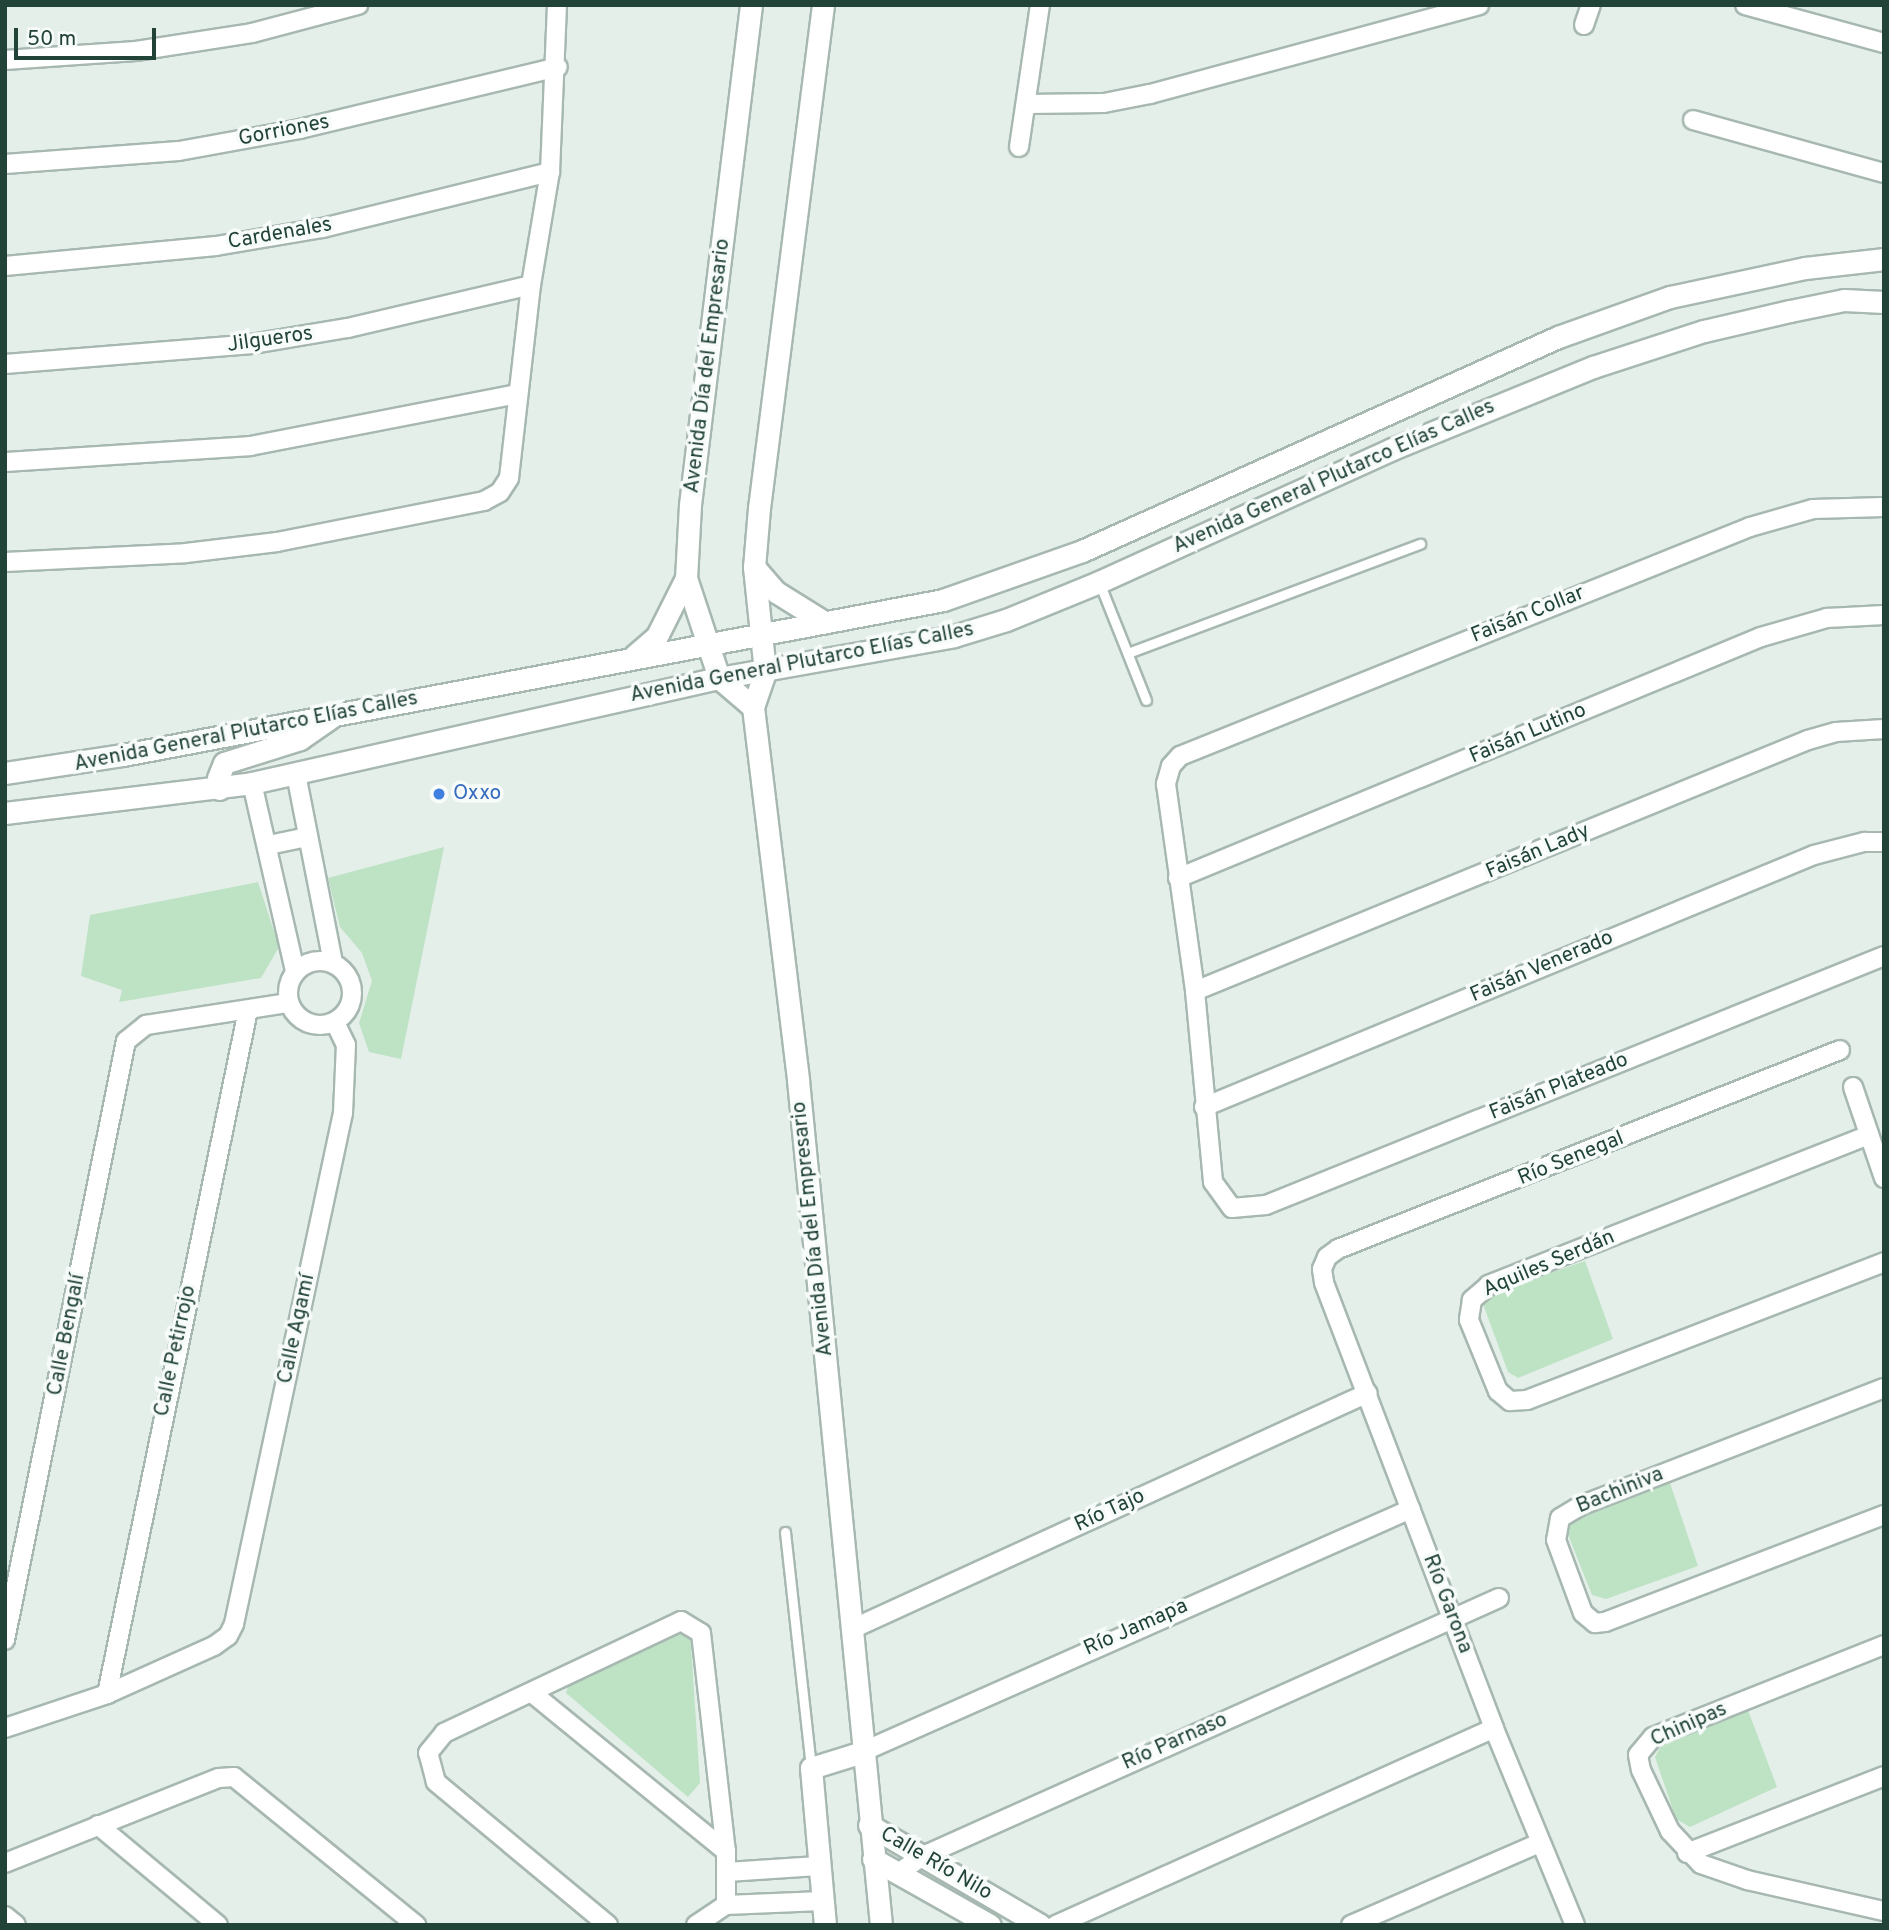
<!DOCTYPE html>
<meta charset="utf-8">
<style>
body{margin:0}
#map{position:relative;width:1889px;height:1930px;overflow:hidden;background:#e5efea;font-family:Overpass,sans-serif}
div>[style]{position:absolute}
.green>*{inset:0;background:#bde2c4}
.roads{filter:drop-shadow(2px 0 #a7b8b1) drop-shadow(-2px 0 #a7b8b1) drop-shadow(0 2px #a7b8b1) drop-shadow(0 -2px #a7b8b1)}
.lane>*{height:9px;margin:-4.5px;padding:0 4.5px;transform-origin:4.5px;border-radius:4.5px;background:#fff}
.street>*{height:18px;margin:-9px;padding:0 9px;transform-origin:9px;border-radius:9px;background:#fff}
.street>.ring{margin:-9px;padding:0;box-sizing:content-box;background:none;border:18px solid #fff;border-radius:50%}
.secondary>*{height:21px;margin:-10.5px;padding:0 10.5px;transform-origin:10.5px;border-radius:10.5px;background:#fff}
.dots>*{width:19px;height:19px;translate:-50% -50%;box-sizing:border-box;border:4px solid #f7fbf9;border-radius:50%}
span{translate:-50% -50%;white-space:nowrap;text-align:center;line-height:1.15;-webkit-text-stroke:7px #f7fbf9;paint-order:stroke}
.street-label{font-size:21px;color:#224438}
.shop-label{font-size:21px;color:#366cbe}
.left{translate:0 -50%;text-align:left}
.frame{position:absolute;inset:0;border:7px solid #224438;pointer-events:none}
.scale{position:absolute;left:14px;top:28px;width:142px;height:32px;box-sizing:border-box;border:4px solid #224438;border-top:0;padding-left:9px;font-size:21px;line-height:24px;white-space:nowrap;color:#224438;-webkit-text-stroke:5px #f7fbf9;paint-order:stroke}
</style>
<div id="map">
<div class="green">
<div style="clip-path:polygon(444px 847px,401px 1059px,369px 1052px,359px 1023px,372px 981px,362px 953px,340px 927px,328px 878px)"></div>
<div style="clip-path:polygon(258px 882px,279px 947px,261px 978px,119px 1002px,122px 990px,81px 976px,90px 915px)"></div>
<div style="clip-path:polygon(1585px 1261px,1613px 1339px,1518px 1378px,1508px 1372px,1483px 1304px,1488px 1295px)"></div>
<div style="clip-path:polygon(1670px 1483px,1698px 1566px,1606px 1599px,1592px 1595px,1567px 1532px,1570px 1522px)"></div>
<div style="clip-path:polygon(690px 1630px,700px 1783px,688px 1797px,566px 1693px,571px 1677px)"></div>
<div style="clip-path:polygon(1748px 1710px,1777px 1787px,1690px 1827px,1676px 1819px,1655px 1757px,1664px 1740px)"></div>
</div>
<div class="roads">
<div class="lane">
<div style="left:1099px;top:582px;width:127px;rotate:68.3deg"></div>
<div style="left:1128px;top:653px;width:312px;rotate:-20.5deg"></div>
<div style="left:785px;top:1532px;width:236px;rotate:83.7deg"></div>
</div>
<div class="street">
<div style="left:1745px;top:5px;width:144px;rotate:15.3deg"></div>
<div style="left:1584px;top:25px;width:21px;rotate:-71deg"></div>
<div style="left:5px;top:60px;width:131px;rotate:-3.9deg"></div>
<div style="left:136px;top:51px;width:117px;rotate:-8.8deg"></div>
<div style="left:252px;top:33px;width:110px;rotate:-14.8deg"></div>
<div style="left:1027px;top:104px;width:77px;rotate:-0.7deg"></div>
<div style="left:1104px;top:103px;width:47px;rotate:-11.1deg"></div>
<div style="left:1150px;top:94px;width:341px;rotate:-15.1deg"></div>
<div style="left:1693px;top:120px;width:198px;rotate:15.5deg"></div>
<div style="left:1019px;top:147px;width:144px;rotate:-81.6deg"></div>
<div style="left:5px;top:164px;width:174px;rotate:-4.3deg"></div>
<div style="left:179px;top:151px;width:123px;rotate:-10.3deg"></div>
<div style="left:300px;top:129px;width:265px;rotate:-13.5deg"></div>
<div style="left:5px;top:266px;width:212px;rotate:-5.4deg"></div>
<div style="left:216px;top:246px;width:108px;rotate:-9.6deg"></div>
<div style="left:322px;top:228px;width:235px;rotate:-13.8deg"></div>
<div style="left:5px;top:364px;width:248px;rotate:-4.6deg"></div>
<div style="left:252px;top:344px;width:97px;rotate:-9.5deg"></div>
<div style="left:348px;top:328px;width:188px;rotate:-13.2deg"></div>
<div style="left:5px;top:462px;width:246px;rotate:-3.7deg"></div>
<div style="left:250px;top:446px;width:272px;rotate:-11deg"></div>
<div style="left:1884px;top:507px;width:71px;rotate:178.4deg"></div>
<div style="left:1813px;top:509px;width:66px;rotate:164.1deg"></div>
<div style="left:1750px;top:527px;width:614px;rotate:158.11deg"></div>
<div style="left:1180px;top:756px;width:13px;rotate:132deg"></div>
<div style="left:1171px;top:766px;width:19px;rotate:106deg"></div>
<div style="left:1166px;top:784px;width:209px;rotate:82deg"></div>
<div style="left:1195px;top:991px;width:192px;rotate:84.6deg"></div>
<div style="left:1213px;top:1182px;width:32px;rotate:54deg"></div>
<div style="left:1232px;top:1208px;width:34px;rotate:-5deg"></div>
<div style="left:1266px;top:1205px;width:666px;rotate:-21.95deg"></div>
<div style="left:5px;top:562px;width:181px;rotate:-2.8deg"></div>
<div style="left:186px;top:553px;width:92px;rotate:-6.9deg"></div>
<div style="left:277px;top:542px;width:211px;rotate:-11.2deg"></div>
<div style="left:484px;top:501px;width:18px;rotate:-29deg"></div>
<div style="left:500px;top:492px;width:17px;rotate:-57deg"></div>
<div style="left:509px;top:478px;width:194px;rotate:-83.5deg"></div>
<div style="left:531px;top:285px;width:115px;rotate:-80.5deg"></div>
<div style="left:550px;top:172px;width:167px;rotate:-87.6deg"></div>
<div style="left:296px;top:774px;width:193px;rotate:78.9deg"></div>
<div style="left:252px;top:783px;width:193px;rotate:77.1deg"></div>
<div style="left:269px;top:845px;width:40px;rotate:-12deg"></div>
<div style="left:1178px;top:878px;width:631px;rotate:-22.46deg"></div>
<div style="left:1761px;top:637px;width:69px;rotate:-16.1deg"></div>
<div style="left:1827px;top:618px;width:57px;rotate:-3deg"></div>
<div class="ring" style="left:288px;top:961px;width:46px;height:46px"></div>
<div style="left:1195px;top:991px;width:662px;rotate:-22.27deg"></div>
<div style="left:1808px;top:740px;width:29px;rotate:-16deg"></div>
<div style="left:1836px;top:732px;width:48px;rotate:-3.6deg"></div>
<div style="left:1853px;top:1087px;width:96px;rotate:71.2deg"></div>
<div style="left:1204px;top:1107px;width:660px;rotate:-22.45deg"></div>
<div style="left:1814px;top:855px;width:52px;rotate:-14.6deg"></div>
<div style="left:1864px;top:842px;width:20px"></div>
<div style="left:1869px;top:1135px;width:409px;rotate:158.5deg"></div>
<div style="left:1489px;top:1285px;width:23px;rotate:139deg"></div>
<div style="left:1472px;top:1300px;width:20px;rotate:99deg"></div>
<div style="left:1469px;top:1320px;width:77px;rotate:67.8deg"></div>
<div style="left:1498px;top:1391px;width:16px;rotate:40deg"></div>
<div style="left:1510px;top:1401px;width:17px;rotate:-3deg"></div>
<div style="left:1527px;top:1400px;width:383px;rotate:-21.1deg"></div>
<div style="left:1884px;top:1388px;width:326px;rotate:158.8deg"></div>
<div style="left:1580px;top:1506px;width:23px;rotate:149deg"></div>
<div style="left:1560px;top:1518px;width:22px;rotate:100deg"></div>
<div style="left:1556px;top:1540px;width:78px;rotate:69.7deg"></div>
<div style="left:1583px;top:1613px;width:16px;rotate:40deg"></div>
<div style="left:1595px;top:1623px;width:10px;rotate:-6deg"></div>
<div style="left:1605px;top:1622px;width:299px;rotate:-21deg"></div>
<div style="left:852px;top:1629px;width:567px;rotate:-24.58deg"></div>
<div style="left:5px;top:1640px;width:611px;rotate:-78.58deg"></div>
<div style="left:126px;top:1041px;width:26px;rotate:-39deg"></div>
<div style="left:146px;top:1025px;width:144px;rotate:-8.8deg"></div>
<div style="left:1884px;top:1645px;width:249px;rotate:158.3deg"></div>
<div style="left:1653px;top:1737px;width:23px;rotate:130deg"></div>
<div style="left:1638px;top:1755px;width:15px;rotate:79deg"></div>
<div style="left:1641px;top:1770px;width:68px;rotate:64.6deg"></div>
<div style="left:1670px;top:1831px;width:45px;rotate:46.8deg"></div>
<div style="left:1701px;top:1864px;width:49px;rotate:19.2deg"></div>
<div style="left:1747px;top:1880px;width:140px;rotate:12.8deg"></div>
<div style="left:532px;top:1693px;width:250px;rotate:39.2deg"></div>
<div style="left:107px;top:1694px;width:698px;rotate:-78.35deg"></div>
<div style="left:5px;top:1728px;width:108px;rotate:-18.4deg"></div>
<div style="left:107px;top:1694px;width:117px;rotate:-24.2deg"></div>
<div style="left:214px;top:1646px;width:17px;rotate:-36deg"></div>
<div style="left:228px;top:1636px;width:13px;rotate:-63deg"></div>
<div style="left:234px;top:1624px;width:522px;rotate:-77.96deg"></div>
<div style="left:343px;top:1113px;width:68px;rotate:-87.5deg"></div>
<div style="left:346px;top:1045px;width:25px;rotate:-116deg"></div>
<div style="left:862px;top:1752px;width:600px;rotate:-23.88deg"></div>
<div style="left:98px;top:1825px;width:156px;rotate:39.8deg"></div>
<div style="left:1687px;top:1853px;width:212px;rotate:-21.3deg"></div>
<div style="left:5px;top:1863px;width:230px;rotate:-21.7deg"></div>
<div style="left:219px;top:1778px;width:15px;rotate:-4deg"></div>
<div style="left:234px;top:1777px;width:235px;rotate:39.1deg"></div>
<div style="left:901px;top:1871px;width:27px;rotate:-34deg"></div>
<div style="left:923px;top:1856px;width:631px;rotate:-24.13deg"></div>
<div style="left:727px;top:1872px;width:91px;rotate:-3.8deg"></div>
<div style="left:726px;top:1905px;width:96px;rotate:-2.4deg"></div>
<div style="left:5px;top:1916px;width:14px;rotate:39deg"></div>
<div style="left:608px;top:1925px;width:224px;rotate:-140.3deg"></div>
<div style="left:436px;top:1782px;width:30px;rotate:-105deg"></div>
<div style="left:428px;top:1753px;width:26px;rotate:-51deg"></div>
<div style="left:444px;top:1733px;width:262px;rotate:-25.3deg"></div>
<div style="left:681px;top:1621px;width:23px;rotate:31deg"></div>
<div style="left:701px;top:1633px;width:219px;rotate:83.5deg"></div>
<div style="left:726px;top:1851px;width:54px;rotate:90deg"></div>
<div style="left:696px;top:1925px;width:36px;rotate:-34deg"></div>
<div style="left:1056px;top:1925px;width:480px;rotate:-24.2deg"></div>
<div style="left:1351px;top:1925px;width:206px;rotate:-23.5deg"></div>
<div style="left:1575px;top:1925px;width:213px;rotate:-112.4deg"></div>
<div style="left:1494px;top:1728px;width:477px;rotate:-110.9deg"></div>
<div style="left:1324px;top:1282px;width:13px;rotate:-99deg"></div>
<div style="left:1322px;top:1269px;width:13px;rotate:-67deg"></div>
<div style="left:1327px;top:1257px;width:14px;rotate:-36deg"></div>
<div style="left:1338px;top:1249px;width:540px;rotate:-21.62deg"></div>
</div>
<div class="secondary">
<div style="left:751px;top:5px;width:504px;rotate:96.96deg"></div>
<div style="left:690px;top:505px;width:73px;rotate:93.1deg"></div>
<div style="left:686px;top:578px;width:105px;rotate:71.7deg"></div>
<div style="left:719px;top:678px;width:45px;rotate:40.5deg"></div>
<div style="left:823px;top:5px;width:507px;rotate:97.25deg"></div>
<div style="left:759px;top:508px;width:59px;rotate:94.8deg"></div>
<div style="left:754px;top:567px;width:106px;rotate:84deg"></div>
<div style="left:765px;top:672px;width:37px;rotate:109deg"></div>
<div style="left:753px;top:707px;width:376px;rotate:83.1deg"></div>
<div style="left:798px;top:1080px;width:849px;rotate:84.39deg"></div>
<div style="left:754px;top:567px;width:33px;rotate:49deg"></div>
<div style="left:776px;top:592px;width:57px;rotate:32deg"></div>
<div style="left:634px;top:656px;width:30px;rotate:-41deg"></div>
<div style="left:657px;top:636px;width:65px;rotate:-63.4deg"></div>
<div style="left:5px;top:773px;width:119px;rotate:-8.7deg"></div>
<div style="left:123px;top:755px;width:835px;rotate:-10.7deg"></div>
<div style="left:943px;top:600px;width:147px;rotate:-19.4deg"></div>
<div style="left:1082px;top:551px;width:522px;rotate:-24.21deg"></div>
<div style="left:1558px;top:337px;width:119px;rotate:-19.7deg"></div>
<div style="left:1670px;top:297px;width:138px;rotate:-12.1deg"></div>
<div style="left:1805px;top:268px;width:80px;rotate:-6.5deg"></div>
<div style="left:219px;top:789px;width:11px;rotate:-95deg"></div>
<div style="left:218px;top:778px;width:16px;rotate:-68deg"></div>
<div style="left:224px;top:763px;width:80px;rotate:-17.5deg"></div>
<div style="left:300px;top:739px;width:37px;rotate:-35deg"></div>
<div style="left:5px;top:813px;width:249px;rotate:-6.9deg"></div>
<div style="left:252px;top:783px;width:479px;rotate:-12.7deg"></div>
<div style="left:719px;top:678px;width:239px;rotate:-10.1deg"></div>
<div style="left:954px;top:636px;width:54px;rotate:-17.1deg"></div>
<div style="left:1006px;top:620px;width:100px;rotate:-22.2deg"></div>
<div style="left:1099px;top:582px;width:322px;rotate:-24.4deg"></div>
<div style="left:1392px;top:449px;width:217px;rotate:-22.2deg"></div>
<div style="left:1593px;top:367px;width:117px;rotate:-18deg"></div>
<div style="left:1704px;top:331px;width:88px;rotate:-13.1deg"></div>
<div style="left:1790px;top:311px;width:55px;rotate:-11.5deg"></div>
<div style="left:1844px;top:300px;width:40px;rotate:2.9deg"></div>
<div style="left:869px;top:1825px;width:198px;rotate:30.3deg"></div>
<div style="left:873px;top:1859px;width:134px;rotate:29.4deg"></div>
<div style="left:825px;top:1925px;width:158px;rotate:-95.1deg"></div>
<div style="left:811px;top:1768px;width:53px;rotate:-17.4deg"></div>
</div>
</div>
<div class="dots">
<div style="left:439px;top:794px;background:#3f7fe0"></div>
</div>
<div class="street-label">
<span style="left:284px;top:131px;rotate:-11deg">Gorriones</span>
<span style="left:280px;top:234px;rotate:-10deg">Cardenales</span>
<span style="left:270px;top:340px;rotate:-8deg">Jilgueros</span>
<span style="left:708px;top:366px;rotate:-83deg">Avenida Día del Empresario</span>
<span style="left:1334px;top:477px;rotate:-24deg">Avenida General Plutarco Elías Calles</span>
<span style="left:1528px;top:615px;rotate:-22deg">Faisán Collar</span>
<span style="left:802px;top:663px;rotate:-11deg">Avenida General Plutarco Elías Calles</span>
<span style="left:246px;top:732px;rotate:-11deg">Avenida General Plutarco Elías Calles</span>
<span style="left:1528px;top:734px;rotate:-23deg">Faisán Lutino</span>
<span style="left:1538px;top:852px;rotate:-23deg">Faisán Lady</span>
<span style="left:1542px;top:967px;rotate:-23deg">Faisán Venerado</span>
<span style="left:1559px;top:1087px;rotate:-22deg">Faisán Plateado</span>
<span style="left:1571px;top:1159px;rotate:-22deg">Río Senegal</span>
<span style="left:813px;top:1229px;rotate:-96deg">Avenida Día del Empresario</span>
<span style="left:1549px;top:1264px;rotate:-23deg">Aquiles Serdán</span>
<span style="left:297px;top:1329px;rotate:-78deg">Calle Agamí</span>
<span style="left:67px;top:1335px;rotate:-79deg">Calle Bengalí</span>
<span style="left:176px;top:1351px;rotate:-78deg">Calle Petirrojo</span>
<span style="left:1620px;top:1491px;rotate:-22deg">Bachiniva</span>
<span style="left:1110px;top:1511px;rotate:-25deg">Río Tajo</span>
<span style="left:1447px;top:1604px;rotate:69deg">Río Garona</span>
<span style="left:1136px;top:1628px;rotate:-24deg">Río Jamapa</span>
<span style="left:1689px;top:1725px;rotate:-24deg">Chinipas</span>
<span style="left:1175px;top:1742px;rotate:-24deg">Río Parnaso</span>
<span style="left:936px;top:1864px;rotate:30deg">Calle Río Nilo</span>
</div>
<div class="shop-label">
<span class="left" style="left:453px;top:794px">Oxxo</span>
</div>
<div class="frame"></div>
<div class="scale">50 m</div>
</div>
